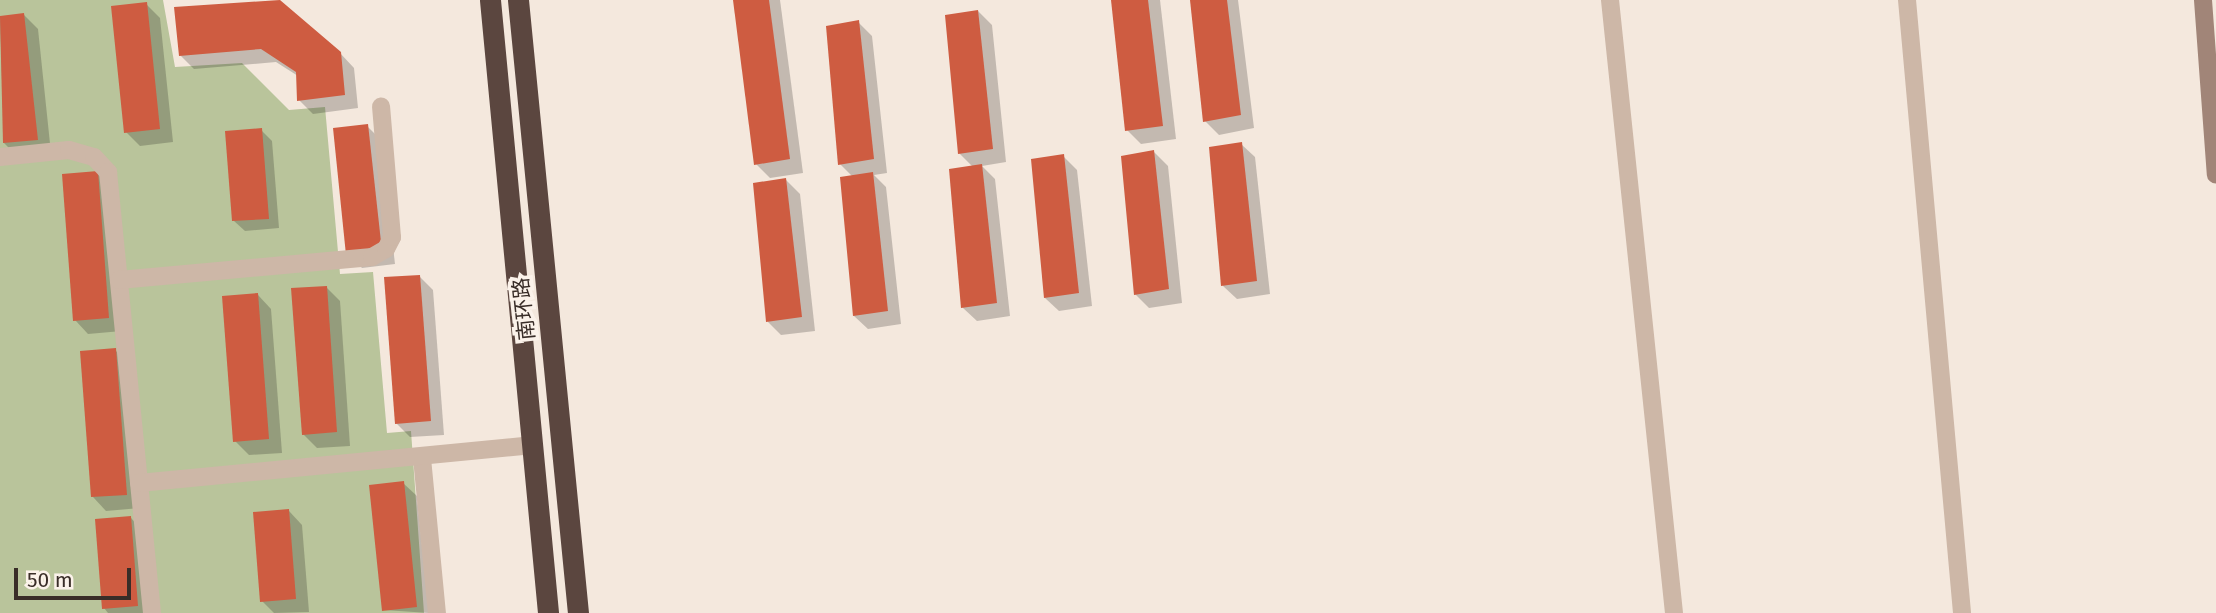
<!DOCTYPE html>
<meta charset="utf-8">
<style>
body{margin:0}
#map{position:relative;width:2216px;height:613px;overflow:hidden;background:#f4e8dd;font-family:"Fira Sans","Noto Sans SC",sans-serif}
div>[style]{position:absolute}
.green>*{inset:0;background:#b9c49b}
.shadow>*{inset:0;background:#0003}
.building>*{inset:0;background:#ce5c41}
.street>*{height:18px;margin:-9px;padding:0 9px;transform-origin:9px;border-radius:9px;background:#cdb7a7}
.secondary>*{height:18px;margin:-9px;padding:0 9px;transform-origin:9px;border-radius:9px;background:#a18578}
.highway>*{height:21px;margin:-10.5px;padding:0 10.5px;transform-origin:10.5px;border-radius:10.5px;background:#5b463f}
span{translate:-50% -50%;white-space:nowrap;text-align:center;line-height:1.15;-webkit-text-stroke:7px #fbf2ea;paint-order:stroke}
.street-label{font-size:21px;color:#392d28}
.scale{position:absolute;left:14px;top:568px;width:117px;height:32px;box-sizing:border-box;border:4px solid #392d28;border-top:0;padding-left:9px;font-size:21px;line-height:24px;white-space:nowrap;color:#392d28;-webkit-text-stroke:5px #fbf2ea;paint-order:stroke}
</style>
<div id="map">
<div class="green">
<div style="clip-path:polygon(0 0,163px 0,175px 67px,242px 63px,289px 110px,325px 107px,340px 274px,373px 272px,387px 433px,411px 431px,424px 613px,0 613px)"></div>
</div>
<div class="shadow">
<div style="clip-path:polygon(735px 0,780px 0,803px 173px,770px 178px,756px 164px)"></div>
<div style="clip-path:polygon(1113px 0,1160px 0,1176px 139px,1141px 144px,1127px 130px)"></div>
<div style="clip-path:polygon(1192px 0,1238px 0,1254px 128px,1219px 135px,1205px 121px)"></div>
<div style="clip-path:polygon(146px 4px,160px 18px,173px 142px,140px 146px,126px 132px)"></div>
<div style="clip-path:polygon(176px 9px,340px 53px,354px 68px,358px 108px,313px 114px,299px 100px,298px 76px,276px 62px,194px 69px,180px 55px)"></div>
<div style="clip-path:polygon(978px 11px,992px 25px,1006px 162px,982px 166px,995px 179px,1010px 316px,977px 321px,963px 308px,973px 167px,959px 153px)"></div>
<div style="clip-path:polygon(24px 15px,38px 29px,51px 153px,18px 157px,4px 143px,0 17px)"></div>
<div style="clip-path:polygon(858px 22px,872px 36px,887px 173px,874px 175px,886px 187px,901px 324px,868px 329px,854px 316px,853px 177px,840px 164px)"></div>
<div style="clip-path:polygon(367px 126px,381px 140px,395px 264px,362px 268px,348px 254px)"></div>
<div style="clip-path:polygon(261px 130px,272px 141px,279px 228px,245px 231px,234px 221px)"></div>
<div style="clip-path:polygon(1241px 144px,1255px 157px,1270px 294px,1237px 299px,1223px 286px)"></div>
<div style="clip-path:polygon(1154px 152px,1168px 166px,1182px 303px,1149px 308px,1135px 294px)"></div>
<div style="clip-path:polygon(1063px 156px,1077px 170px,1092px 306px,1059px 311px,1045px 298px)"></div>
<div style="clip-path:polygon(97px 173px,111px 187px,122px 331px,88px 334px,75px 320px)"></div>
<div style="clip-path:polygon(786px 180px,800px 194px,815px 331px,781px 335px,768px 322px)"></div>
<div style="clip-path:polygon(419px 276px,433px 290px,444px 435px,410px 437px,396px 423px)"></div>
<div style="clip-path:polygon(326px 287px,340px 301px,350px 446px,317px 448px,303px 434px)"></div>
<div style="clip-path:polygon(258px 295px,271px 309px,282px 453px,249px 455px,235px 441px)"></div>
<div style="clip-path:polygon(115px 350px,129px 364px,140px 508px,106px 511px,93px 497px)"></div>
<div style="clip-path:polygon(403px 483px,417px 496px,429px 613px,384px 610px)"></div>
<div style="clip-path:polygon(289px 511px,302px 525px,309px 612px,274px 613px,262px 601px)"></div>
<div style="clip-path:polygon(131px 518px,141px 529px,148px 613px,108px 613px,104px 608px)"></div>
</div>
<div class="building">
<div style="clip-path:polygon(280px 0,341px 52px,345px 95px,297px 101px,296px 72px,261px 49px,179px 56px,174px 7px)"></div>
<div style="clip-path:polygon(733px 0,769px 0,790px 159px,754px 165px)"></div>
<div style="clip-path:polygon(1111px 0,1148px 0,1163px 126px,1125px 131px)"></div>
<div style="clip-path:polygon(1190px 0,1227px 0,1241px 115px,1203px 122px)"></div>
<div style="clip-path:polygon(147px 2px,160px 129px,124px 133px,111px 6px)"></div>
<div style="clip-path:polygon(978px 10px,993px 149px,958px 154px,945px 15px)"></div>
<div style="clip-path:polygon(24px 13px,38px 140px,3px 143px,0 16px)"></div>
<div style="clip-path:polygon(859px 20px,874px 159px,838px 165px,826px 26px)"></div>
<div style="clip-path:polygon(368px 124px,382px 251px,346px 255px,333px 128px)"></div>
<div style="clip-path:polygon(262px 128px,269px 219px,232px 221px,225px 131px)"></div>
<div style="clip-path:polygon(1242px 142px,1257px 281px,1221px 286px,1209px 147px)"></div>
<div style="clip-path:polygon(1154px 150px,1169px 289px,1134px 295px,1121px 156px)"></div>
<div style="clip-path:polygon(1064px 154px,1079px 293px,1044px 298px,1031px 159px)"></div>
<div style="clip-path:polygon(982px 164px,997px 303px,961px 308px,949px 169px)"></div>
<div style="clip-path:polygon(98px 171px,109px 318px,73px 321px,62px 174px)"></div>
<div style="clip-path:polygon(873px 172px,888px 311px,853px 316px,840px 177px)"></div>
<div style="clip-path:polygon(786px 178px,802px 317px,766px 322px,753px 183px)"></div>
<div style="clip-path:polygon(420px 275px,431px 421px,395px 424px,384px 277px)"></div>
<div style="clip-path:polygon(327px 286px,337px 432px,302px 435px,291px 288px)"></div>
<div style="clip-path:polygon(258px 293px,269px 439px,233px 442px,222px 296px)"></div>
<div style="clip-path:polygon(116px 348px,127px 495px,91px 497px,80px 351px)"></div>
<div style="clip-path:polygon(404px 481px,417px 607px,382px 611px,369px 485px)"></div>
<div style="clip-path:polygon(289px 509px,296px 599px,260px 602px,253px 512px)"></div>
<div style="clip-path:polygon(131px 516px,138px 606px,102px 609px,95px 519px)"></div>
</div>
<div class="street">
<div style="left:1610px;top:0;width:616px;rotate:84.04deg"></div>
<div style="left:1907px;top:0;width:615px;rotate:84.87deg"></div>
<div style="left:0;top:157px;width:69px;rotate:-5.8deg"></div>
<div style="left:69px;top:150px;width:26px;rotate:16deg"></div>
<div style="left:94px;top:157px;width:21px;rotate:47deg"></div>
<div style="left:108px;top:172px;width:443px;rotate:84.3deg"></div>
<div style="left:119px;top:280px;width:254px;rotate:-5.2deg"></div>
<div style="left:372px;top:257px;width:16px;rotate:-30deg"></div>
<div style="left:386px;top:249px;width:13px;rotate:-63deg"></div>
<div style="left:392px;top:237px;width:131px;rotate:-94.8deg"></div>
<div style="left:422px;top:458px;width:156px;rotate:84.5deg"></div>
<div style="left:139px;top:483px;width:396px;rotate:-5.5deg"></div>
</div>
<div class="secondary">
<div style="left:2203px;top:0;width:175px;rotate:85.8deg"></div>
</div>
<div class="highway">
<div style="left:490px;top:0;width:616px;rotate:84.59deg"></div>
<div style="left:518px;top:0;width:616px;rotate:84.41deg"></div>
</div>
<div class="street-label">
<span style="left:524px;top:309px;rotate:-96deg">南环路</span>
</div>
<div class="scale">50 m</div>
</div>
